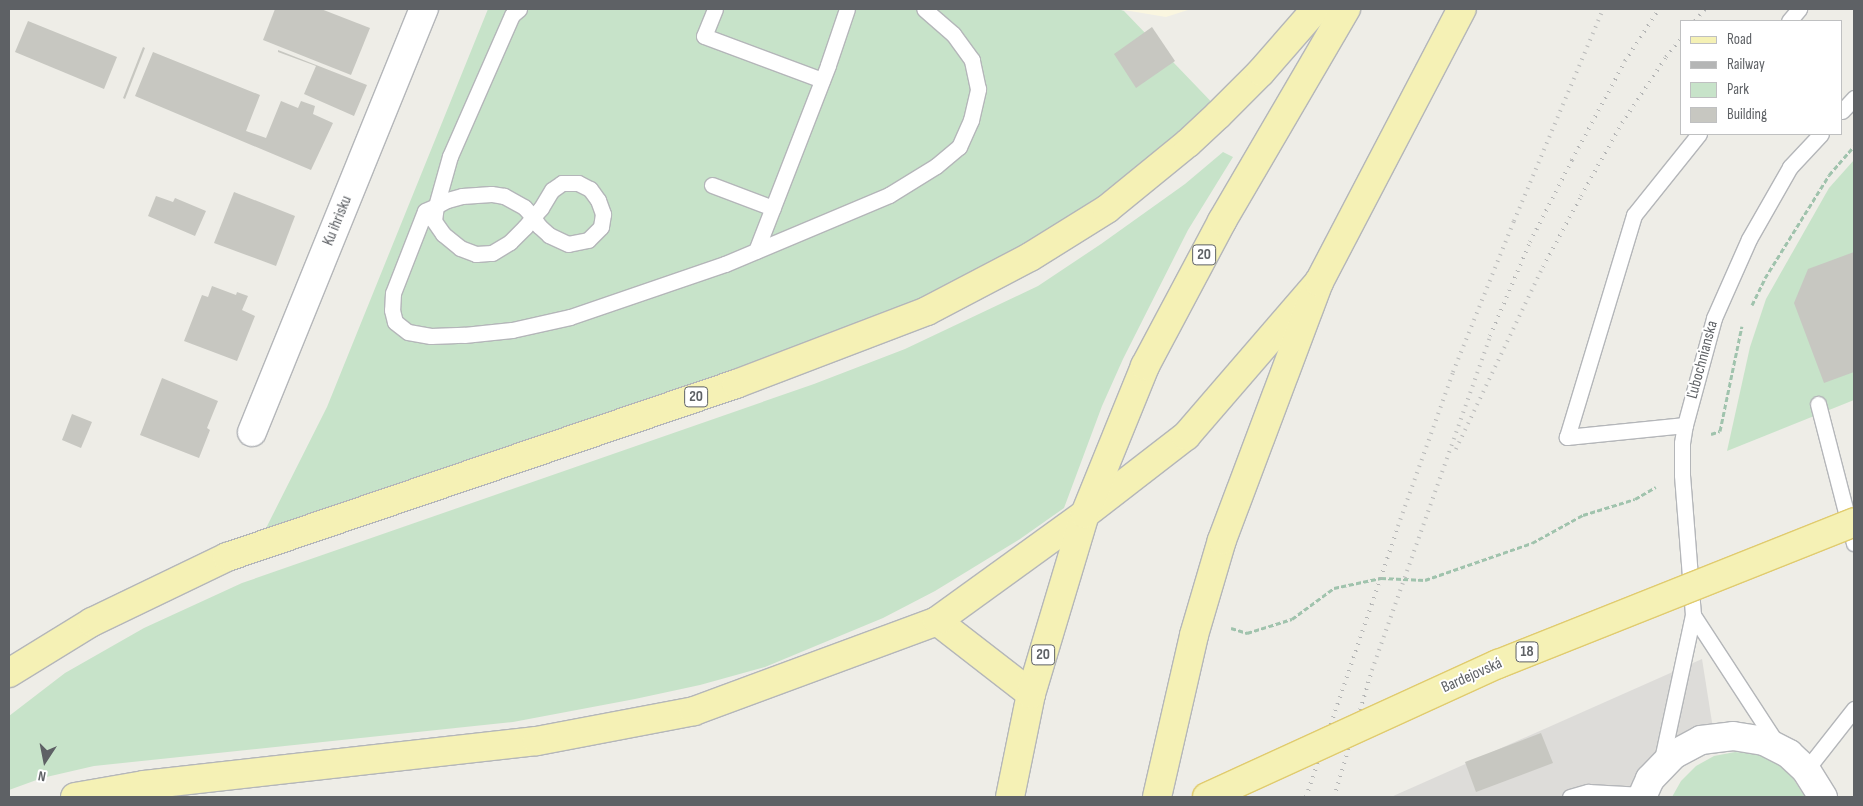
<!DOCTYPE html>
<meta charset="utf-8">
<style>
body{margin:0}
#map{position:relative;width:1863px;height:806px;overflow:hidden;background:#eeede7;font-family:"Sofia Sans Condensed",sans-serif}
div>[style]{position:absolute}
.commercial>*{inset:0;background:#faf6e0}
.industrial>*{inset:0;background:#dddcd9}
.green>*{inset:0;background:#c7e3c9}
.building>*{inset:0;background:#c7c7c1}
.path>*{height:3px;margin-top:-1.5px;transform-origin:0;background:repeating-linear-gradient(90deg,#a0c3ad 0 5px,transparent 0 7.5px)}
.roads{filter:drop-shadow(1px 0 #b4b6b9) drop-shadow(-1px 0 #b4b6b9) drop-shadow(0 1px #b4b6b9) drop-shadow(0 -1px #b4b6b9)}
.lane>*{height:15px;margin:-7.5px;padding:0 7.5px;transform-origin:7.5px;border-radius:7.5px;background:#fff}
.street>*{height:28px;margin:-14px;padding:0 14px;transform-origin:14px;border-radius:14px;background:#fff}
.primary>*{height:28px;margin:-14px;padding:0 14px;transform-origin:14px;border-radius:14px;background:#f5f1b5}
.rail>*{height:4px;margin-top:-2px;transform-origin:0;background:repeating-linear-gradient(90deg,#b4b5b5 0 1px,transparent 0 7px)}
.bridges{filter:drop-shadow(1px 0 #e0cb6e) drop-shadow(-1px 0 #e0cb6e) drop-shadow(0 1px #e0cb6e) drop-shadow(0 -1px #e0cb6e)}
.primary-bridge>*{height:28px;margin:-14px;padding:0 14px;transform-origin:14px;border-radius:14px;background:#f5f1b5}
span{translate:-50% -50%;white-space:nowrap;text-align:center;line-height:1.15;-webkit-text-stroke:4px #fff;paint-order:stroke}
.shield-label span{padding:1px 4px;background:#fff;border:1px solid;border-radius:4px;-webkit-text-stroke-width:0}
.shield-label{font-size:15px;color:#5e6165;font-weight:700}
.street-label{font-size:16px;color:#5e6165}
.frame{position:absolute;inset:0;border:10px solid #5e6165;pointer-events:none}
.legend{position:absolute;left:1680px;top:20px;width:162px;height:115px;box-sizing:border-box;background:#fff;border:1px solid #bfc0c1;margin:0;padding:6px 9px;list-style:none;font-size:15px;color:#5e6165}
.legend li{display:flex;align-items:center;gap:10px;height:25px}
.legend b{width:25px;border:1px solid #bfc0c1}
.north{position:absolute;left:20px;top:736px;width:50px;height:50px;-webkit-text-stroke:4px #fff;paint-order:stroke;rotate:191deg;font-size:14px;font-weight:700;line-height:20px;text-align:center;color:#5e6165}
.north::after{content:'';display:block;margin:auto;width:18px;height:22px;background:#5e6165;clip-path:polygon(50% 0,100% 100%,50% 72%,0 100%)}
</style>
<div id="map">
<div class="commercial">
<div style="clip-path:polygon(1118px 9px,1191px 9px,1166px 17px)"></div>
</div>
<div class="industrial">
<div style="clip-path:polygon(1702px 659px,1714px 735px,1644px 797px,1391px 797px)"></div>
</div>
<div class="green">
<div style="clip-path:polygon(488px 9px,1118px 9px,1124px 11px,1223px 114px,975px 282px,255px 550px,327px 407px)"></div>
<div style="clip-path:polygon(1223px 152px,1233px 157px,1188px 230px,1123px 359px,1102px 406px,1064px 508px,1020px 539px,935px 591px,883px 618px,765px 667px,700px 685px,635px 699px,513px 722px,94px 766px,42px 778px,9px 790px,9px 716px,65px 673px,144px 628px,242px 583px,814px 384px,905px 349px,1038px 286px,1101px 244px,1185px 184px)"></div>
<div style="clip-path:polygon(1854px 160px,1854px 400px,1727px 451px,1750px 347px,1766px 299px,1829px 188px)"></div>
<div style="clip-path:polygon(1735px 752px,1756px 754px,1775px 762px,1791px 775px,1805px 797px,1672px 797px,1681px 781px,1696px 766px,1714px 756px)"></div>
</div>
<div class="building">
<div style="clip-path:polygon(275px 9px,321px 9px,370px 28px,351px 75px,263px 40px)"></div>
<div style="clip-path:polygon(28px 21px,117px 57px,104px 89px,15px 52px)"></div>
<div style="clip-path:polygon(1152px 27px,1175px 61px,1136px 88px,1114px 54px)"></div>
<div style="clip-path:polygon(143px 47px,145px 48px,125px 99px,123px 98px)"></div>
<div style="clip-path:polygon(278px 50px,367px 85px,354px 116px,304px 94px,316px 66px,278px 52px)"></div>
<div style="clip-path:polygon(153px 52px,260px 95px,246px 131px,266px 138px,281px 101px,298px 108px,301px 101px,315px 106px,313px 114px,333px 123px,311px 170px,135px 96px)"></div>
<div style="clip-path:polygon(234px 192px,295px 216px,276px 266px,214px 243px)"></div>
<div style="clip-path:polygon(156px 196px,173px 202px,175px 198px,206px 211px,195px 236px,148px 216px)"></div>
<div style="clip-path:polygon(1854px 252px,1854px 372px,1824px 383px,1794px 303px,1808px 269px)"></div>
<div style="clip-path:polygon(212px 286px,236px 295px,237px 292px,248px 296px,242px 310px,255px 316px,237px 361px,184px 341px,202px 295px,208px 297px)"></div>
<div style="clip-path:polygon(162px 378px,218px 401px,207px 428px,210px 430px,199px 458px,140px 435px)"></div>
<div style="clip-path:polygon(72px 414px,92px 422px,81px 448px,62px 440px)"></div>
<div style="clip-path:polygon(1541px 733px,1553px 763px,1476px 792px,1465px 762px)"></div>
</div>
<div class="path">
<div style="left:1752px;top:305px;width:30px;rotate:-64deg"></div>
<div style="left:1765px;top:278px;width:121px;rotate:-58.1deg"></div>
<div style="left:1829px;top:175px;width:38px;rotate:-49deg"></div>
<div style="left:1711px;top:434px;width:9px;rotate:-18deg"></div>
<div style="left:1720px;top:431px;width:107px;rotate:-78.2deg"></div>
<div style="left:1231px;top:628px;width:17px;rotate:17deg"></div>
<div style="left:1247px;top:633px;width:47px;rotate:-17.3deg"></div>
<div style="left:1292px;top:619px;width:52px;rotate:-36.4deg"></div>
<div style="left:1334px;top:588px;width:48px;rotate:-12deg"></div>
<div style="left:1381px;top:578px;width:44px;rotate:2.6deg"></div>
<div style="left:1425px;top:580px;width:113px;rotate:-19.1deg"></div>
<div style="left:1532px;top:543px;width:58px;rotate:-28.8deg"></div>
<div style="left:1583px;top:515px;width:54px;rotate:-17.1deg"></div>
<div style="left:1635px;top:499px;width:24px;rotate:-30deg"></div>
</div>
<div class="roads">
<div class="lane">
<div style="left:519px;top:9px;width:9px;rotate:139deg"></div>
<div style="left:512px;top:15px;width:154px;rotate:113.7deg"></div>
<div style="left:450px;top:156px;width:52px;rotate:105.6deg"></div>
<div style="left:436px;top:206px;width:15px;rotate:98deg"></div>
<div style="left:434px;top:221px;width:16px;rotate:55deg"></div>
<div style="left:443px;top:234px;width:22px;rotate:39deg"></div>
<div style="left:460px;top:248px;width:17px;rotate:21deg"></div>
<div style="left:476px;top:254px;width:16px;rotate:-4deg"></div>
<div style="left:492px;top:253px;width:21px;rotate:-31deg"></div>
<div style="left:510px;top:242px;width:21px;rotate:-45deg"></div>
<div style="left:525px;top:227px;width:13px;rotate:-51deg"></div>
<div style="left:533px;top:217px;width:12px;rotate:-48deg"></div>
<div style="left:541px;top:208px;width:21px;rotate:-59deg"></div>
<div style="left:552px;top:190px;width:12px;rotate:-35deg"></div>
<div style="left:562px;top:183px;width:16px"></div>
<div style="left:578px;top:183px;width:13px;rotate:27deg"></div>
<div style="left:590px;top:189px;width:14px;rotate:54deg"></div>
<div style="left:598px;top:200px;width:15px;rotate:70deg"></div>
<div style="left:603px;top:214px;width:13px;rotate:99deg"></div>
<div style="left:601px;top:227px;width:18px;rotate:135deg"></div>
<div style="left:588px;top:240px;width:20px;rotate:169deg"></div>
<div style="left:568px;top:244px;width:21px;rotate:-155deg"></div>
<div style="left:549px;top:235px;width:13px;rotate:-138deg"></div>
<div style="left:539px;top:226px;width:11px;rotate:-124deg"></div>
<div style="left:533px;top:217px;width:13px;rotate:-132deg"></div>
<div style="left:524px;top:207px;width:23px;rotate:-151deg"></div>
<div style="left:504px;top:196px;width:13px;rotate:-171deg"></div>
<div style="left:491px;top:194px;width:29px;rotate:176deg"></div>
<div style="left:462px;top:196px;width:16px;rotate:165deg"></div>
<div style="left:447px;top:200px;width:13px;rotate:151deg"></div>
<div style="left:436px;top:206px;width:12px;rotate:156deg"></div>
<div style="left:425px;top:211px;width:88px;rotate:111.3deg"></div>
<div style="left:393px;top:293px;width:17px;rotate:93deg"></div>
<div style="left:392px;top:310px;width:12px;rotate:76deg"></div>
<div style="left:395px;top:322px;width:16px;rotate:38deg"></div>
<div style="left:408px;top:332px;width:23px;rotate:10deg"></div>
<div style="left:431px;top:336px;width:33px;rotate:-2deg"></div>
<div style="left:464px;top:335px;width:48px;rotate:-5.9deg"></div>
<div style="left:512px;top:330px;width:59px;rotate:-12.6deg"></div>
<div style="left:570px;top:317px;width:164px;rotate:-18.9deg"></div>
<div style="left:725px;top:264px;width:178px;rotate:-22.8deg"></div>
<div style="left:889px;top:195px;width:55px;rotate:-31.7deg"></div>
<div style="left:936px;top:166px;width:30px;rotate:-40deg"></div>
<div style="left:959px;top:147px;width:30px;rotate:-66deg"></div>
<div style="left:971px;top:120px;width:32px;rotate:-77deg"></div>
<div style="left:978px;top:89px;width:30px;rotate:-102deg"></div>
<div style="left:972px;top:60px;width:32px;rotate:-126deg"></div>
<div style="left:953px;top:34px;width:38px;rotate:-139deg"></div>
<div style="left:715px;top:9px;width:29px;rotate:112deg"></div>
<div style="left:704px;top:36px;width:126px;rotate:20.4deg"></div>
<div style="left:1789px;top:21px;width:16px;rotate:-50deg"></div>
<div style="left:1842px;top:111px;width:18px;rotate:-47deg"></div>
<div style="left:712px;top:185px;width:65px;rotate:20.7deg"></div>
<div style="left:756px;top:251px;width:199px;rotate:-68.8deg"></div>
<div style="left:828px;top:65px;width:59px;rotate:-71.3deg"></div>
<div style="left:1818px;top:404px;width:144px;rotate:75.5deg"></div>
<div style="left:1685px;top:425px;width:119px;rotate:174.2deg"></div>
<div style="left:1567px;top:437px;width:232px;rotate:-73.2deg"></div>
<div style="left:1634px;top:215px;width:104px;rotate:-51.3deg"></div>
<div style="left:1693px;top:615px;width:154px;rotate:56.9deg"></div>
<div style="left:1661px;top:764px;width:152px;rotate:-77.9deg"></div>
<div style="left:1693px;top:615px;width:140px;rotate:-94.5deg"></div>
<div style="left:1682px;top:475px;width:32px;rotate:-90deg"></div>
<div style="left:1682px;top:443px;width:18px;rotate:-81deg"></div>
<div style="left:1685px;top:425px;width:111px;rotate:-74.8deg"></div>
<div style="left:1714px;top:318px;width:86px;rotate:-66.1deg"></div>
<div style="left:1749px;top:239px;width:83px;rotate:-60.3deg"></div>
<div style="left:1790px;top:167px;width:45px;rotate:-46.8deg"></div>
<div style="left:1806px;top:770px;width:78px;rotate:-51.8deg"></div>
<div style="left:1570px;top:797px;width:19px;rotate:-16deg"></div>
<div style="left:1588px;top:792px;width:55px;rotate:3.1deg"></div>
</div>
<div class="street">
<div style="left:252px;top:432px;width:457px;rotate:-67.9deg"></div>
<div style="left:1642px;top:797px;width:20px;rotate:-66deg"></div>
<div style="left:1650px;top:779px;width:33px;rotate:-46deg"></div>
<div style="left:1673px;top:755px;width:32px;rotate:-28deg"></div>
<div style="left:1701px;top:740px;width:32px;rotate:-7deg"></div>
<div style="left:1733px;top:736px;width:31px;rotate:9deg"></div>
<div style="left:1764px;top:741px;width:28px;rotate:27deg"></div>
<div style="left:1789px;top:754px;width:23px;rotate:43deg"></div>
<div style="left:1806px;top:770px;width:32px;rotate:58deg"></div>
</div>
<div class="primary">
<div style="left:937px;top:621px;width:119px;rotate:37.8deg"></div>
<div style="left:9px;top:673px;width:97px;rotate:-31.6deg"></div>
<div style="left:92px;top:622px;width:150px;rotate:-25.7deg"></div>
<div style="left:227px;top:557px;width:538px;rotate:-18.77deg"></div>
<div style="left:736px;top:384px;width:204px;rotate:-20.9deg"></div>
<div style="left:927px;top:311px;width:116px;rotate:-27.7deg"></div>
<div style="left:1030px;top:257px;width:91px;rotate:-31.9deg"></div>
<div style="left:1107px;top:209px;width:104px;rotate:-39.2deg"></div>
<div style="left:1188px;top:143px;width:41px;rotate:-43deg"></div>
<div style="left:1218px;top:115px;width:61px;rotate:-45deg"></div>
<div style="left:1261px;top:72px;width:84px;rotate:-48.9deg"></div>
<div style="left:75px;top:797px;width:70px;rotate:-9.9deg"></div>
<div style="left:144px;top:785px;width:395px;rotate:-6.4deg"></div>
<div style="left:537px;top:741px;width:160px;rotate:-10.8deg"></div>
<div style="left:694px;top:711px;width:259px;rotate:-20.3deg"></div>
<div style="left:937px;top:621px;width:183px;rotate:-35.9deg"></div>
<div style="left:1085px;top:514px;width:128px;rotate:-37.7deg"></div>
<div style="left:1186px;top:436px;width:203px;rotate:-49.2deg"></div>
<div style="left:1010px;top:797px;width:105px;rotate:-78.5deg"></div>
<div style="left:1031px;top:694px;width:188px;rotate:-73.3deg"></div>
<div style="left:1085px;top:514px;width:160px;rotate:-67.9deg"></div>
<div style="left:1145px;top:366px;width:164px;rotate:-62deg"></div>
<div style="left:1222px;top:221px;width:246px;rotate:-59.7deg"></div>
<div style="left:1157px;top:797px;width:166px;rotate:-77.1deg"></div>
<div style="left:1194px;top:635px;width:99px;rotate:-73.6deg"></div>
<div style="left:1222px;top:540px;width:276px;rotate:-69.4deg"></div>
<div style="left:1319px;top:282px;width:308px;rotate:-62.4deg"></div>
</div>
</div>
<div class="rail">
<div style="left:1695px;top:21px;width:16px;rotate:-50deg"></div>
<div style="left:1456px;top:449px;width:202px;rotate:-64.5deg"></div>
<div style="left:1543px;top:267px;width:81px;rotate:-61.8deg"></div>
<div style="left:1581px;top:196px;width:84px;rotate:-60.7deg"></div>
<div style="left:1622px;top:123px;width:79px;rotate:-56.3deg"></div>
<div style="left:1666px;top:57px;width:26px;rotate:-51deg"></div>
<div style="left:1306px;top:797px;width:286px;rotate:-71.2deg"></div>
<div style="left:1398px;top:526px;width:164px;rotate:-70.3deg"></div>
<div style="left:1453px;top:372px;width:163px;rotate:-68deg"></div>
<div style="left:1514px;top:221px;width:230px;rotate:-67.2deg"></div>
<div style="left:1334px;top:797px;width:133px;rotate:-73.3deg"></div>
<div style="left:1372px;top:670px;width:354px;rotate:-70.5deg"></div>
<div style="left:1490px;top:336px;width:102px;rotate:-66.9deg"></div>
<div style="left:1530px;top:242px;width:92px;rotate:-62.9deg"></div>
<div style="left:1572px;top:160px;width:112px;rotate:-61.8deg"></div>
<div style="left:1625px;top:61px;width:62px;rotate:-56.8deg"></div>
</div>
<div class="bridges">
<div class="primary-bridge">
<div style="left:1207px;top:797px;width:320px;rotate:-24.6deg"></div>
<div style="left:1498px;top:664px;width:383px;rotate:-21.7deg"></div>
</div>
</div>
<div class="shield-label">
<span style="left:1204px;top:255px">20</span>
<span style="left:696px;top:397px">20</span>
<span style="left:1527px;top:652px">18</span>
<span style="left:1043px;top:655px">20</span>
</div>
<div class="street-label">
<span style="left:338px;top:221px;rotate:-68deg">Ku ihrisku</span>
<span style="left:1703px;top:360px;rotate:-75deg">Ľubochnianska</span>
<span style="left:1472px;top:676px;rotate:-24deg">Bardejovská</span>
</div>
<div class="frame"></div>
<ul class="legend">
<li><b style="height:6px;background:#f5f1b5"></b>Road</li>
<li><b style="height:6px;background:#b4b5b5"></b>Railway</li>
<li><b style="height:14px;background:#c7e3c9"></b>Park</li>
<li><b style="height:14px;background:#c7c7c1"></b>Building</li>
</ul>
<div class="north">N</div>
</div>
